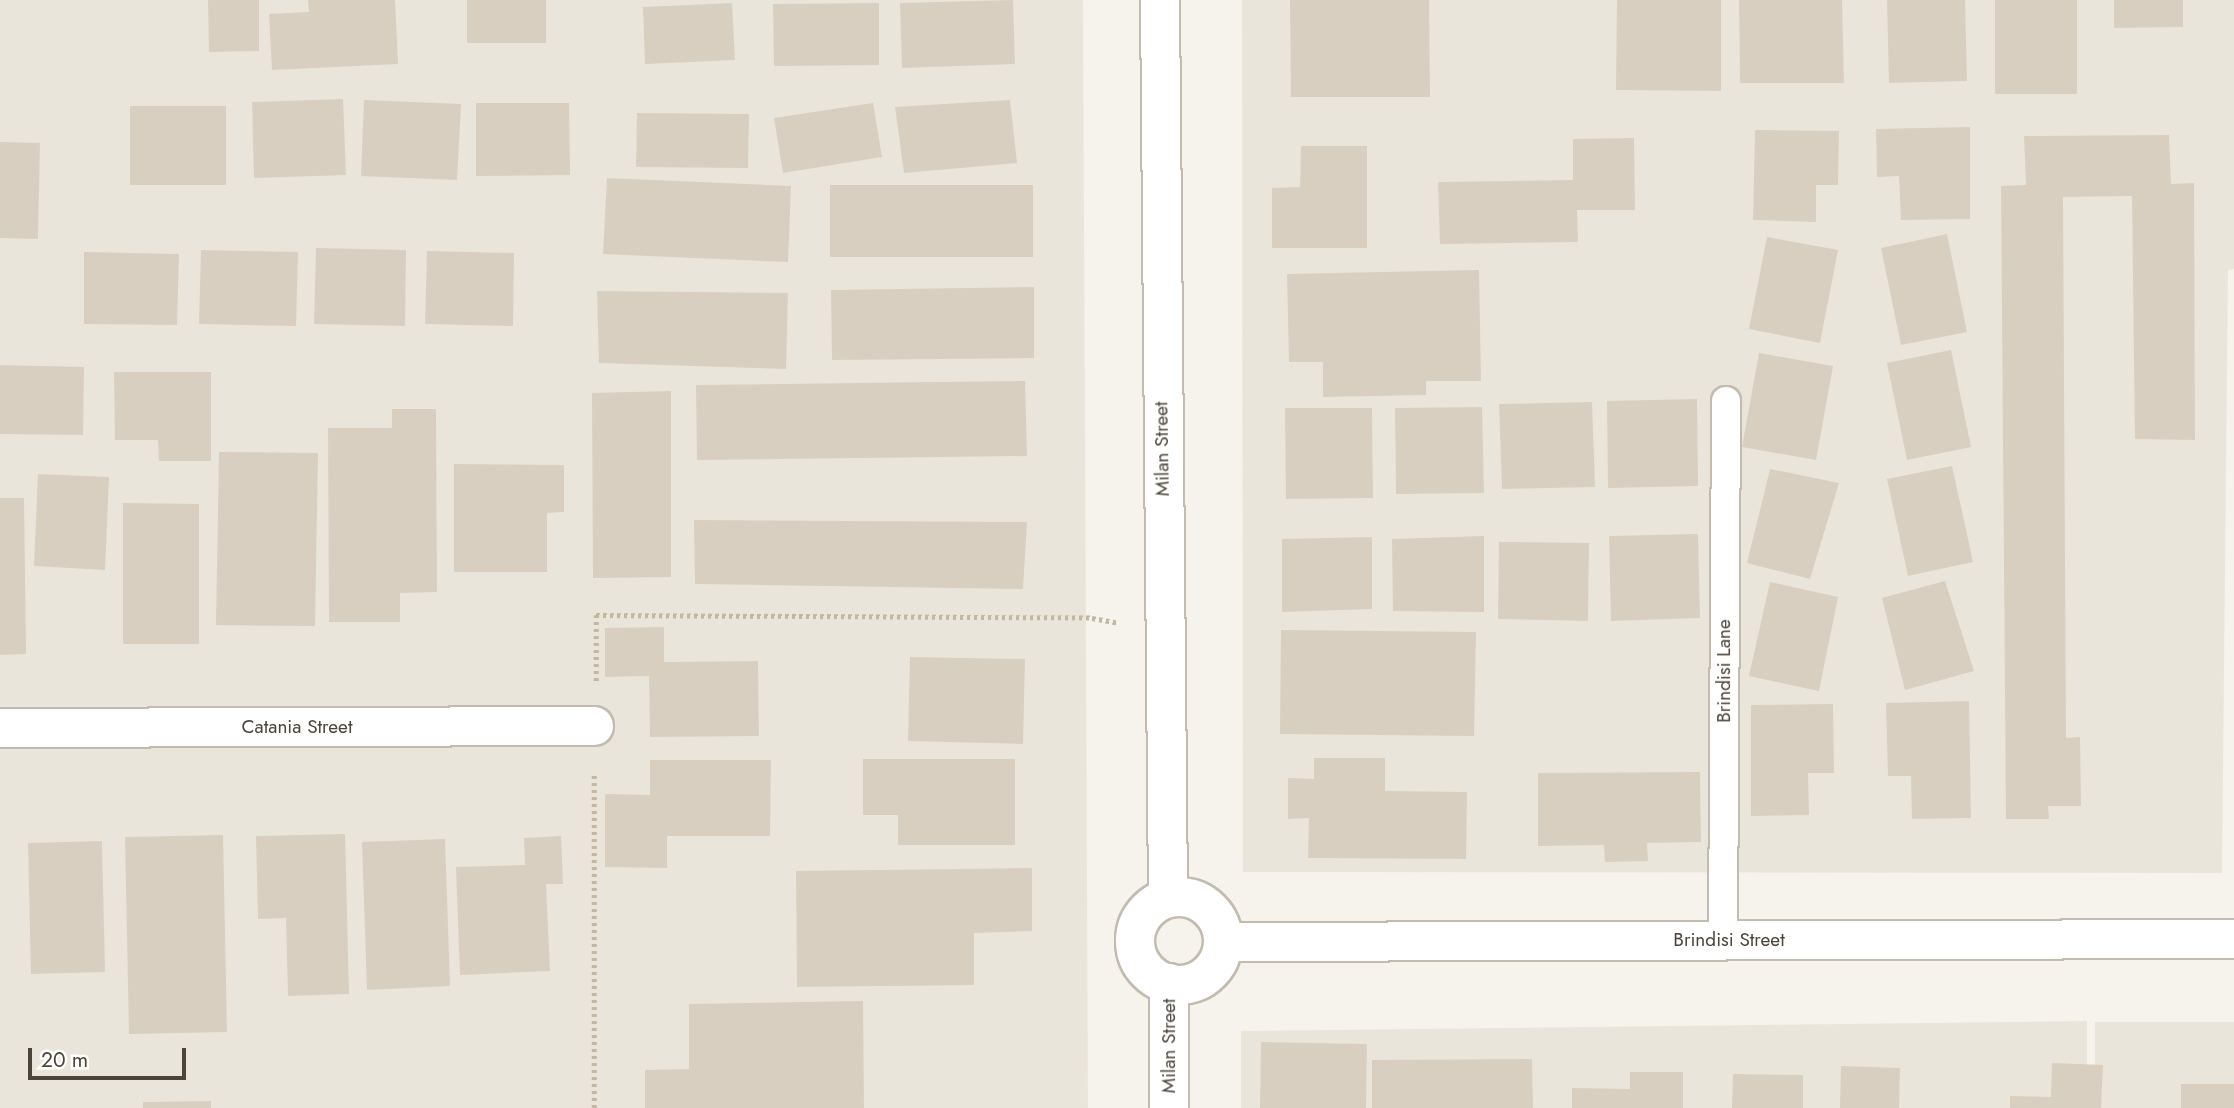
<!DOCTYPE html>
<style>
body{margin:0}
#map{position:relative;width:2234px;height:1108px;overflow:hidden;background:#f6f3ec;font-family:Jost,sans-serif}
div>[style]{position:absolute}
.residential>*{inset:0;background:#eae5da}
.building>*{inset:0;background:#d8cfc1}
.path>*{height:4.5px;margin-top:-2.25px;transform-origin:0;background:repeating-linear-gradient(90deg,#c4b79f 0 3.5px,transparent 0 7px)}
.roads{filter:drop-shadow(2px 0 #c2bbae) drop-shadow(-2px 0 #c2bbae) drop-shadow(0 2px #c2bbae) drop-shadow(0 -2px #c2bbae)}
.lane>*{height:28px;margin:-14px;padding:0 14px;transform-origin:14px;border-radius:14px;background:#fff}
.street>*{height:38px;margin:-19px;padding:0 19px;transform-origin:19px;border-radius:19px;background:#fff}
.street>.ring{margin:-19px;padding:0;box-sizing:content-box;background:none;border:38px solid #fff;border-radius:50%}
span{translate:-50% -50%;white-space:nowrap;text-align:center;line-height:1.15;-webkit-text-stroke:5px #fff;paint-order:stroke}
.street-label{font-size:19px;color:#4b4439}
.scale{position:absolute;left:28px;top:1048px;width:158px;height:32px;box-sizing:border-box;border:4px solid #4b4439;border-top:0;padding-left:9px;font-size:21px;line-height:24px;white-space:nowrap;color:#4b4439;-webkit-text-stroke:5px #fff;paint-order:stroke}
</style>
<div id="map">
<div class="residential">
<div style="clip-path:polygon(0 0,1083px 0,1088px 1108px,0 1108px)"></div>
<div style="clip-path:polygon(1242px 0,2234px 0,2234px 269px,2228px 270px,2222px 873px,1243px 872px)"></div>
<div style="clip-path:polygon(2087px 1021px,2087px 1108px,1241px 1108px,1241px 1031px)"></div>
<div style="clip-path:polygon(2095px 1022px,2234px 1022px,2234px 1108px,2095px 1108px)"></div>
</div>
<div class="building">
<div style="clip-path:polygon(208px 0,259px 0,259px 51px,209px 52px)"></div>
<div style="clip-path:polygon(308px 0,395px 0,398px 64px,272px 70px,269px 14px,309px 12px)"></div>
<div style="clip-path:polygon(467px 0,546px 0,546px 43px,467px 43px)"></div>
<div style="clip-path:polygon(1013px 0,1015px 64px,902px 68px,900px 3px)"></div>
<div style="clip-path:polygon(1290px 0,1429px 0,1430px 97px,1291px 97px)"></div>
<div style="clip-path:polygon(1617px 0,1721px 0,1721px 91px,1616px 90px)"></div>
<div style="clip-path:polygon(1739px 0,1842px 0,1844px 83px,1740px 83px)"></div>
<div style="clip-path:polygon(1887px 0,1965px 0,1967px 81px,1889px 83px)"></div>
<div style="clip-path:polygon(1995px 0,2077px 0,2077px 94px,1995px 94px)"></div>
<div style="clip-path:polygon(2114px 0,2183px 0,2183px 27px,2114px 28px)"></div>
<div style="clip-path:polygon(732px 3px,735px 60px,645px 64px,643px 7px)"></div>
<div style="clip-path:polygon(879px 3px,879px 65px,774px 66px,773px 4px)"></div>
<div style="clip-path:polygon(343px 99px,346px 175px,254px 178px,252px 102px)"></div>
<div style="clip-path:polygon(364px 100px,461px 104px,457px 180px,361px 176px)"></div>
<div style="clip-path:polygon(1010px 100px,1017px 163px,904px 173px,895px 107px)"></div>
<div style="clip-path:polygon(476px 103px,569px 103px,570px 175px,476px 176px)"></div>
<div style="clip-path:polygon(873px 103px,882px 157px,783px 173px,774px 118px)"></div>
<div style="clip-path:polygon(130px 106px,226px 106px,226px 185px,130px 185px)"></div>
<div style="clip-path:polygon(637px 113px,749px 114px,748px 168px,636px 167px)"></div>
<div style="clip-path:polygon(1970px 127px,1970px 219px,1901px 220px,1899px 176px,1877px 177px,1876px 129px)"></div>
<div style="clip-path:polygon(1755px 130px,1839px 131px,1838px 185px,1816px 185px,1816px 222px,1753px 220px)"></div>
<div style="clip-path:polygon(2169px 135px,2171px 184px,2194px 183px,2195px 440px,2135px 439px,2132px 196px,2063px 197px,2066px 738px,2080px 737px,2081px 806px,2048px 806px,2049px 819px,2006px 819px,2001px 186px,2026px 185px,2024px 136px)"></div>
<div style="clip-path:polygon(1634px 138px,1635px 210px,1577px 210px,1578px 242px,1440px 244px,1438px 182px,1573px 180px,1573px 139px)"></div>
<div style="clip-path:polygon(0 142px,40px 143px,38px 239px,0 238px)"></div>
<div style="clip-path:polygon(1301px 146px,1367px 146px,1367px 248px,1272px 248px,1272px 188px,1300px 187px)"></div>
<div style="clip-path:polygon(607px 178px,791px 186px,788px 262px,603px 254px)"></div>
<div style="clip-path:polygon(830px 185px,1033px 185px,1033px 257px,830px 257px)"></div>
<div style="clip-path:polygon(1947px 234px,1967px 332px,1901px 345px,1881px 248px)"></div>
<div style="clip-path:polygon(1767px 237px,1838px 250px,1820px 343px,1749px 329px)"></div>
<div style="clip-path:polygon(316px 248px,406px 250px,405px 326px,314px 324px)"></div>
<div style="clip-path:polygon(201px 250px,298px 252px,296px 326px,199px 324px)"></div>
<div style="clip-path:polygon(427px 251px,514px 253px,513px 326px,425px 324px)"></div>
<div style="clip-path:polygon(84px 252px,179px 254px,177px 325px,84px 324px)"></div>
<div style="clip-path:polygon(1479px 270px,1481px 381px,1426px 381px,1426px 395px,1323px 397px,1323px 362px,1289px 362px,1287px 274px)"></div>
<div style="clip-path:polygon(1034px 287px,1034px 358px,832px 360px,831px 290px)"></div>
<div style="clip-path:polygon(597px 291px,788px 293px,786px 369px,599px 363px)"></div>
<div style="clip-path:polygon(1951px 350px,1971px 447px,1907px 460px,1887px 363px)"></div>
<div style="clip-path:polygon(1759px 353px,1833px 366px,1816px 460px,1742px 447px)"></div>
<div style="clip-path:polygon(0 365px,84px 367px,83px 435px,0 434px)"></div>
<div style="clip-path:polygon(114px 372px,211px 372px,211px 461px,159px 461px,158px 440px,115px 440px)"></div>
<div style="clip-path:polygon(1025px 381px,1027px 456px,697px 460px,696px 385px)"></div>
<div style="clip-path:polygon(671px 391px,671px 577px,593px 578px,592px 393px)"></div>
<div style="clip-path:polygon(1697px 399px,1698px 486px,1608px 488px,1607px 401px)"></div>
<div style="clip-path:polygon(1592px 402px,1595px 487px,1502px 489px,1499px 404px)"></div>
<div style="clip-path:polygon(1482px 407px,1484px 493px,1396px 494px,1395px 408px)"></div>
<div style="clip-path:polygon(1285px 408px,1372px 408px,1373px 498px,1286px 499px)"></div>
<div style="clip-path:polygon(392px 409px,436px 409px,437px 592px,400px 593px,400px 622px,329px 622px,328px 428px,392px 428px)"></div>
<div style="clip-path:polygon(219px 452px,318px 453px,315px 626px,216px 625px)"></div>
<div style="clip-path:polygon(454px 464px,564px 465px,564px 512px,547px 513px,547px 572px,454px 572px)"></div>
<div style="clip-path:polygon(1952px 466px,1973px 562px,1908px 576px,1887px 479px)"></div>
<div style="clip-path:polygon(1770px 469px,1839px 483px,1810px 579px,1747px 563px)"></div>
<div style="clip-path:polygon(38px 474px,109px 477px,105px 570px,34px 566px)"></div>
<div style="clip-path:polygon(0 498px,24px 498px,26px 654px,0 655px)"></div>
<div style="clip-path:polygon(123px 503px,199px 504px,199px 644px,123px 644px)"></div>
<div style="clip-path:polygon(694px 520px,1027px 522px,1023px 589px,695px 584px)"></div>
<div style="clip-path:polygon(1698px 534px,1700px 618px,1611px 621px,1609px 536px)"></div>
<div style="clip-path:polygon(1484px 536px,1484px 612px,1393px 611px,1392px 539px)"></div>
<div style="clip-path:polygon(1372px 537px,1372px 609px,1282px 612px,1282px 539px)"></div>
<div style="clip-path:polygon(1499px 542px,1589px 543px,1588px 621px,1498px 619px)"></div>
<div style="clip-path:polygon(1945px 581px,1974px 671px,1905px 690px,1882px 598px)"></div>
<div style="clip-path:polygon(1770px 582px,1838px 597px,1819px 691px,1749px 676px)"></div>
<div style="clip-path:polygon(664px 627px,664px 662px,758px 661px,759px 736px,650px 737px,649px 676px,605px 677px,605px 628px)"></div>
<div style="clip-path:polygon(1281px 630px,1476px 632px,1474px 736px,1280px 734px)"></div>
<div style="clip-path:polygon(910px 657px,1025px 659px,1023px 744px,908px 741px)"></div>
<div style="clip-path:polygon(1969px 701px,1971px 818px,1912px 819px,1911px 776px,1888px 776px,1886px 703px)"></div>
<div style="clip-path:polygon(1833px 704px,1834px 773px,1808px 773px,1809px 815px,1751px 816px,1751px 705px)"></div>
<div style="clip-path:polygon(1314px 758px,1385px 758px,1385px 791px,1467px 792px,1466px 859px,1308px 858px,1309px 818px,1288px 819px,1288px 778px,1314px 779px)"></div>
<div style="clip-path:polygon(863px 759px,1015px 759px,1015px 845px,898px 845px,898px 815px,863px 815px)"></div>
<div style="clip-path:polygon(650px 760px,771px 760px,770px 836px,667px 836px,667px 868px,605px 867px,605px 794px,650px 795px)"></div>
<div style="clip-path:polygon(1700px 772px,1701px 842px,1647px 843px,1648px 861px,1605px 862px,1604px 845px,1538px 846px,1538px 773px)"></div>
<div style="clip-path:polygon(345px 834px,349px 994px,288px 996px,286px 918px,258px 919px,256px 836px)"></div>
<div style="clip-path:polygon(223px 835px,227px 1032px,129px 1034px,125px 837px)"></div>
<div style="clip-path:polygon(561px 836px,563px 884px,546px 884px,550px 971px,460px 975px,456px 867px,525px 865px,524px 838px)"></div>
<div style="clip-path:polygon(445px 839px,450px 986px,367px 990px,362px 842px)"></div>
<div style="clip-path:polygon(102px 841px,105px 972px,31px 974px,28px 843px)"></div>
<div style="clip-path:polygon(1032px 868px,1032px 931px,974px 933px,974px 985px,797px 987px,796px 871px)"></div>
<div style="clip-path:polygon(863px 1001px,864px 1108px,645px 1108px,645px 1070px,689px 1069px,689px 1004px)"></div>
<div style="clip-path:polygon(1261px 1042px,1367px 1044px,1366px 1108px,1260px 1108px)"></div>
<div style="clip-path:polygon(1532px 1059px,1533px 1108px,1372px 1108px,1372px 1060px)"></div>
<div style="clip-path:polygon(2052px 1063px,2103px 1065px,2101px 1108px,2010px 1108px,2010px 1096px,2051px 1097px)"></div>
<div style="clip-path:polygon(1841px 1066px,1900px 1068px,1899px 1108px,1840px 1108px)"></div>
<div style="clip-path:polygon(1630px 1072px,1683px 1072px,1683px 1108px,1572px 1108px,1572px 1088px,1630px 1089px)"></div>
<div style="clip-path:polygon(1733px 1074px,1803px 1075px,1803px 1108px,1732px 1108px)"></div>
<div style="clip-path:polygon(2181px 1084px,2234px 1084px,2234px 1108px,2181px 1108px)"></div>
<div style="clip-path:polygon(211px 1101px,211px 1108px,143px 1108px,143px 1102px)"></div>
</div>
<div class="path">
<div style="left:596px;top:681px;width:66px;rotate:-90deg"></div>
<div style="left:596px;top:615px;width:496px;rotate:0.3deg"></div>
<div style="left:1092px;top:618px;width:27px;rotate:10deg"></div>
<div style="left:594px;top:1108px;width:335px;rotate:-90deg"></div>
</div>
<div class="roads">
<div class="lane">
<div style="left:1723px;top:940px;width:539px;rotate:-89.68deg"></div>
</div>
<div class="street">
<div style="left:1160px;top:0;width:898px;rotate:89.49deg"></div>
<div style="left:0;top:728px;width:594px;rotate:-0.19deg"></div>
<div class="ring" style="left:1135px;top:897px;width:50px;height:50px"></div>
<div style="left:1223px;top:942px;width:1011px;rotate:-0.17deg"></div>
<div style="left:1169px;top:983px;width:125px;rotate:90deg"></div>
</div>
</div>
<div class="street-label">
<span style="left:1162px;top:449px;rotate:-91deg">Milan Street</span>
<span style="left:1724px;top:671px;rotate:-90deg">Brindisi Lane</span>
<span style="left:297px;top:727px">Catania Street</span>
<span style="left:1729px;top:940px">Brindisi Street</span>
<span style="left:1169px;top:1046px;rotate:-90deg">Milan Street</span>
</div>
<div class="scale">20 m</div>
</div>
